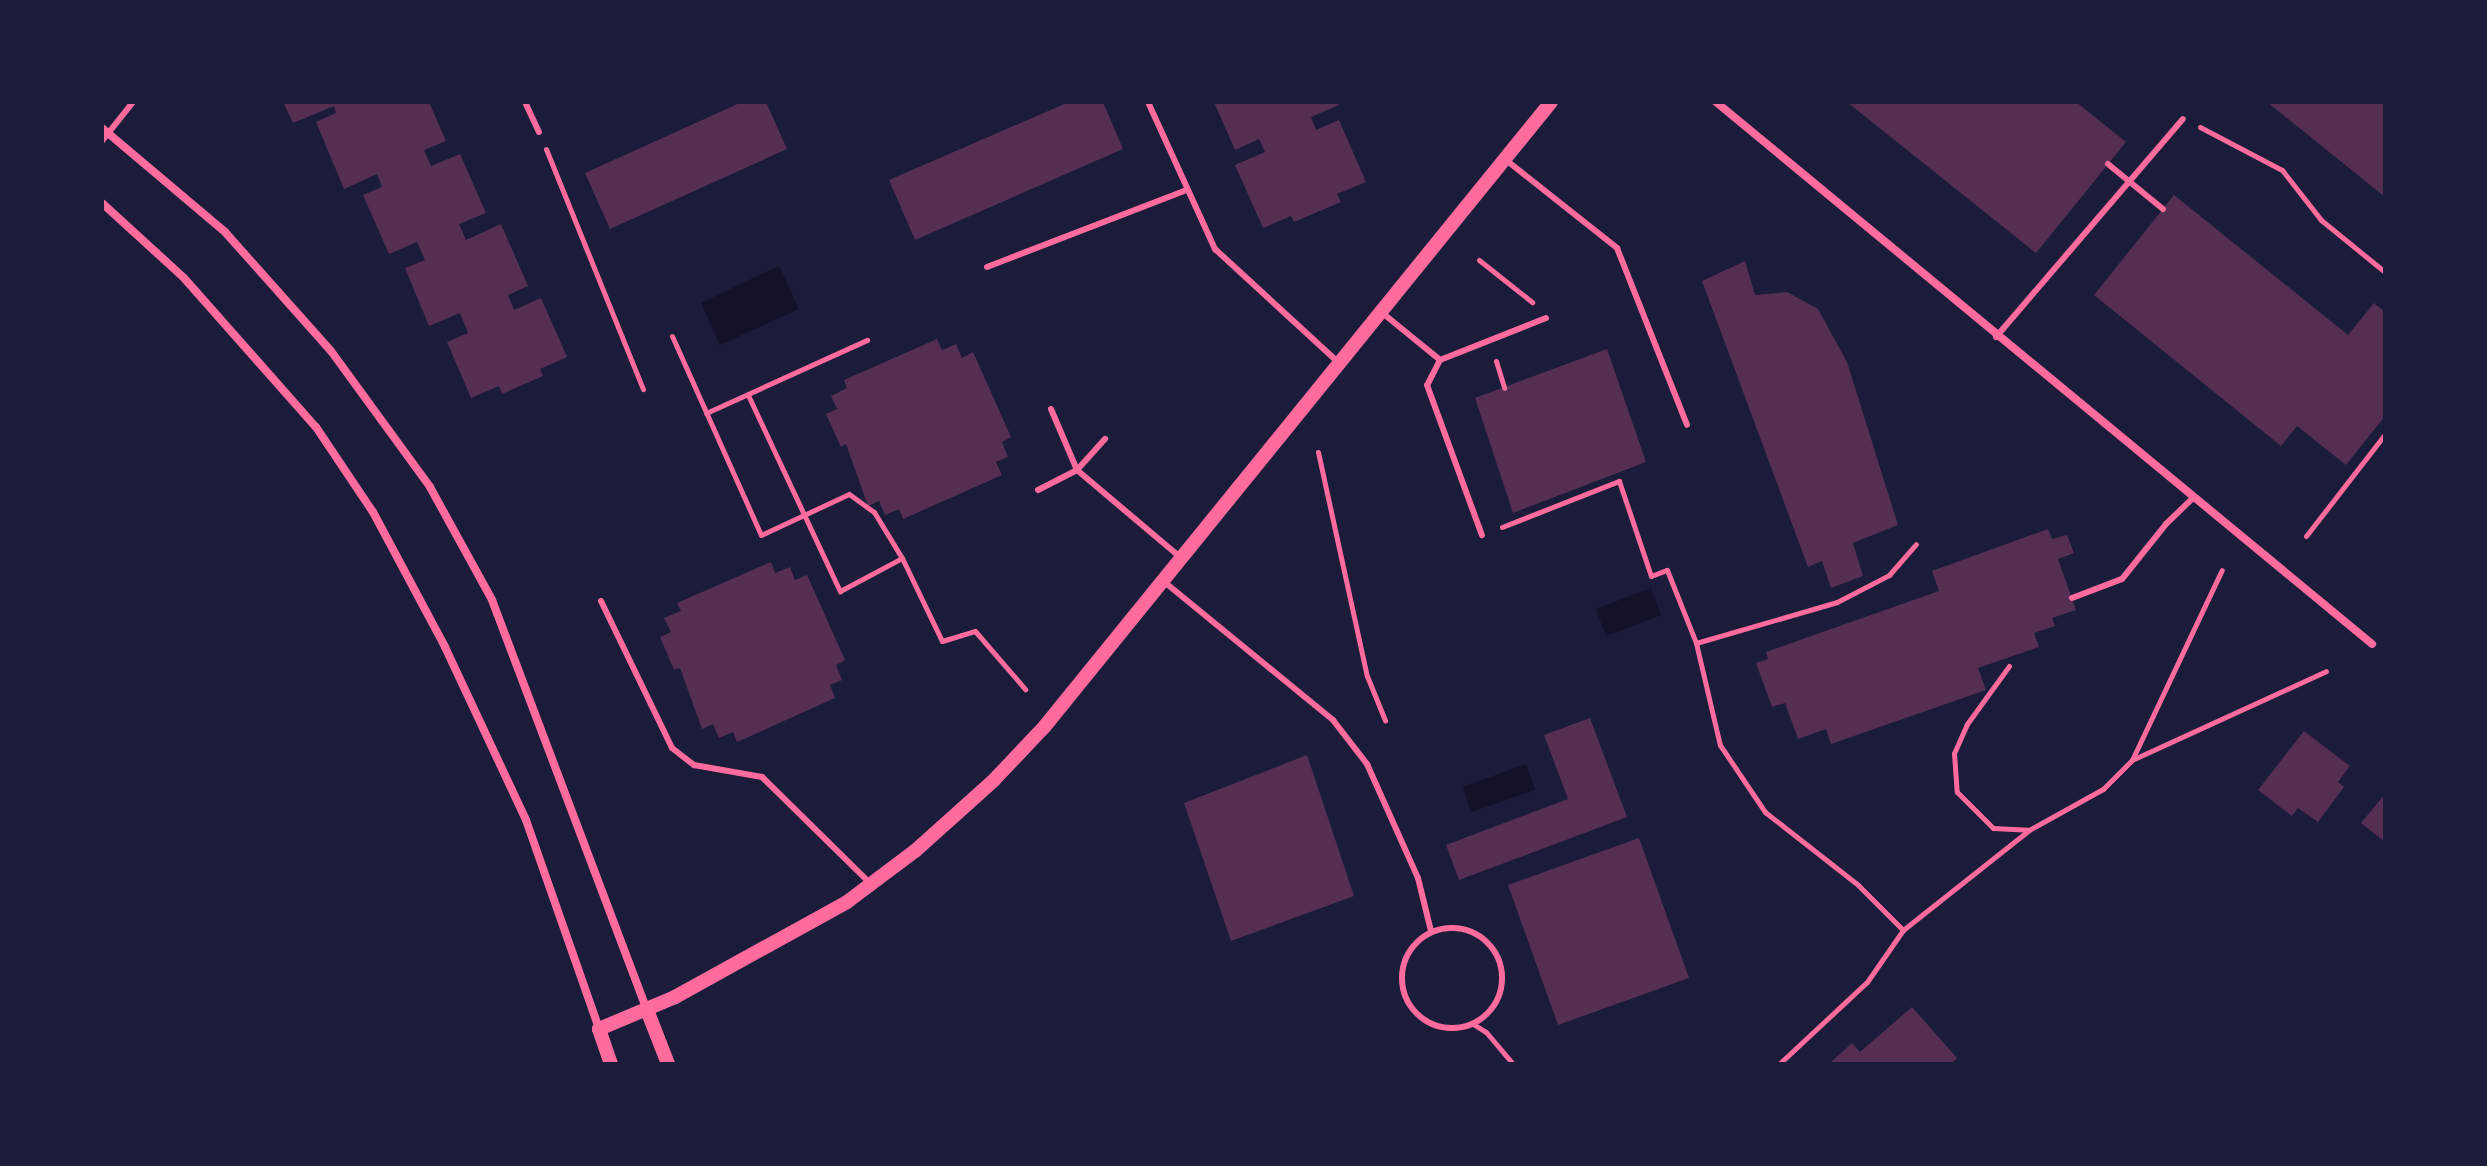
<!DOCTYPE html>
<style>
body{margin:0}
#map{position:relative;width:2487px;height:1166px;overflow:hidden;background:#1b1b3a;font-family:Quicksand,sans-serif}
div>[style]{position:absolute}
.water>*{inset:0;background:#12122b}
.building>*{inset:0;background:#542f53}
.path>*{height:5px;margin:-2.5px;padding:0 2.5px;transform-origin:2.5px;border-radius:2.5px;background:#ff6b9d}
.service>*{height:6px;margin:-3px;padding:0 3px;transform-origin:3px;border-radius:3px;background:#ff6b9d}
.service>.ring{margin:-3px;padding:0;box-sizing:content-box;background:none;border:6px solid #ff6b9d;border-radius:50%}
.minor>*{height:8px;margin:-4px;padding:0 4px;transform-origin:4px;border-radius:4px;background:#ff6b9d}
.tertiary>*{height:14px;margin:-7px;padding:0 7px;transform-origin:7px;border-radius:7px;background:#ff6b9d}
span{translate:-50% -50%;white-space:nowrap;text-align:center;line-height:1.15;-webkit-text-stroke:6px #1b1b3a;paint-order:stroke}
.frame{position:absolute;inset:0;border:104px solid #1b1b3a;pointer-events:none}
</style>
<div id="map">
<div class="water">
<div style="clip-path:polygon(779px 266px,799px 309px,720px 345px,701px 303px)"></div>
<div style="clip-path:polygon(1651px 588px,1661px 615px,1606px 636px,1596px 609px)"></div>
<div style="clip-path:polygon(1526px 764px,1535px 790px,1471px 812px,1463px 787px)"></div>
</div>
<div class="building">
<div style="clip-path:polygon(283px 102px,429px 102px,446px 141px,424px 150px,431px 166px,460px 154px,486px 213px,459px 224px,466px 240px,501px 224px,528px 286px,508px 295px,514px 310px,541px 298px,567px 357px,540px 369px,543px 376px,502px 394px,499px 386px,471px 398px,447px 342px,468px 333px,460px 313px,429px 326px,405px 268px,425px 260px,417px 242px,389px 254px,363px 195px,382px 187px,377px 174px,344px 189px,316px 122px,336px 113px,334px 106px,293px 123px)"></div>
<div style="clip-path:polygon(742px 102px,766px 102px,787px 149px,610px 229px,585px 173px)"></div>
<div style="clip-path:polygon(1069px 102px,1103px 102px,1123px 149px,915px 240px,889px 180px)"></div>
<div style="clip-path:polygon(1214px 102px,1337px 102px,1339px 105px,1311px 117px,1316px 130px,1339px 120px,1366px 182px,1337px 194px,1341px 202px,1294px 222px,1291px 216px,1263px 228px,1235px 165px,1265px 152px,1259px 139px,1235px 150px)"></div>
<div style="clip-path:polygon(1847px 102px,2076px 102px,2126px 142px,2036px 253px)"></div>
<div style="clip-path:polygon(2267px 102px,2385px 102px,2385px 197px)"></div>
<div style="clip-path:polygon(2174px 195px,2348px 335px,2374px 303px,2385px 312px,2385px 416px,2346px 465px,2297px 426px,2281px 446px,2094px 295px)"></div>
<div style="clip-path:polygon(1745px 261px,1755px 295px,1787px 292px,1818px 309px,1847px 362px,1898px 525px,1853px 543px,1863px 576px,1831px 588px,1822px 561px,1808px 567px,1702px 281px)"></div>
<div style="clip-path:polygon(937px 339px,942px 350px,956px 344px,962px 358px,973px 352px,1011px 437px,1002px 442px,1008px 457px,996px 462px,1002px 475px,903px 519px,899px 509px,885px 515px,879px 501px,868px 506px,846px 444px,841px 447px,826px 414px,837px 409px,831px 396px,847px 388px,844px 380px)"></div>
<div style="clip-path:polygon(1607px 349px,1646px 462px,1513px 513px,1475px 398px)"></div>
<div style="clip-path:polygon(2048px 529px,2052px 539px,2067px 535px,2074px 553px,2058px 559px,2076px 610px,2052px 618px,2055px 626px,2034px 633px,2039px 647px,1978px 668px,1986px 690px,1831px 744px,1826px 729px,1798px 739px,1785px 703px,1772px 707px,1756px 663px,1768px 659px,1766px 652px,1939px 591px,1932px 571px)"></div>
<div style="clip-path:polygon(771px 562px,775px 573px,790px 567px,795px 580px,807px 575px,845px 660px,836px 665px,842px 680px,830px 685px,835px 698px,737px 742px,733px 732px,719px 738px,713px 724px,702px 729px,680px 668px,674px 670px,660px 637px,671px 632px,664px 618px,681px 611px,677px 603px)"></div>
<div style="clip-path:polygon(1590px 718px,1627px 817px,1459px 880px,1446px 845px,1568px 799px,1544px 735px)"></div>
<div style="clip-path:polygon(2304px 731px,2350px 766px,2338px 782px,2344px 787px,2318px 822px,2298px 808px,2292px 816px,2258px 790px)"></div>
<div style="clip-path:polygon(1307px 755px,1354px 896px,1231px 941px,1184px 803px)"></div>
<div style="clip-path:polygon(2385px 794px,2385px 842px,2361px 823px)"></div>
<div style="clip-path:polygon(1639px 838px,1689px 978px,1558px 1025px,1508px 885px)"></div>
<div style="clip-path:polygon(1912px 1007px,1957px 1058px,1951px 1064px,1829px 1064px,1852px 1043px,1860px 1052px)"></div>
</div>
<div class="path">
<div style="left:2200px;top:127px;width:93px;rotate:27.7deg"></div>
<div style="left:2282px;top:170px;width:63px;rotate:52deg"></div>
<div style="left:2321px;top:220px;width:82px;rotate:39.1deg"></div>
<div style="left:546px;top:149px;width:259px;rotate:68deg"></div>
<div style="left:1479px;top:260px;width:68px;rotate:38.4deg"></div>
<div style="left:672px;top:336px;width:218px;rotate:65.9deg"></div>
<div style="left:761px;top:535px;width:97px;rotate:-25deg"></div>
<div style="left:849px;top:494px;width:31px;rotate:36deg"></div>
<div style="left:874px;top:512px;width:54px;rotate:58.7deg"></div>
<div style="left:1496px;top:361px;width:28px;rotate:73deg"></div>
<div style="left:748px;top:395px;width:217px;rotate:64.9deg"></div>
<div style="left:840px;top:591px;width:70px;rotate:-28deg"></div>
<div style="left:902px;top:558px;width:92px;rotate:64.3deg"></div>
<div style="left:942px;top:641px;width:34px;rotate:-17deg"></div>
<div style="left:975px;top:631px;width:77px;rotate:49.2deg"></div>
<div style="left:706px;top:413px;width:177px;rotate:-24.4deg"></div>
<div style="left:1318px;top:452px;width:229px;rotate:77.7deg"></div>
<div style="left:1367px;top:676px;width:48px;rotate:67.8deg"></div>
<div style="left:1502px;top:527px;width:126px;rotate:-21.5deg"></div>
<div style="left:1619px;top:481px;width:100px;rotate:71.4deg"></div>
<div style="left:1651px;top:576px;width:17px;rotate:-21deg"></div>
<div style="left:1667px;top:570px;width:79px;rotate:68.3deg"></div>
<div style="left:1696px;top:643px;width:105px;rotate:76.8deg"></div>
<div style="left:1720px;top:745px;width:81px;rotate:56.1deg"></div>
<div style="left:1765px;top:812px;width:118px;rotate:38.1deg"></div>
<div style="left:1858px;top:885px;width:64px;rotate:45deg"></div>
<div style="left:2306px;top:536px;width:129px;rotate:-52.2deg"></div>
<div style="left:1696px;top:643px;width:147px;rotate:-16.2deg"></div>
<div style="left:1837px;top:602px;width:59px;rotate:-27.4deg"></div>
<div style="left:1889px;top:575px;width:41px;rotate:-48.9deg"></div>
<div style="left:2009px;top:666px;width:72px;rotate:125.9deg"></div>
<div style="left:1967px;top:724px;width:32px;rotate:114deg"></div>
<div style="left:1954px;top:753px;width:39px;rotate:86deg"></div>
<div style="left:1957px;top:792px;width:51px;rotate:45deg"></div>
<div style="left:1993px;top:828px;width:35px;rotate:3deg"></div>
<div style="left:2134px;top:759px;width:211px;rotate:-24.6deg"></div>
<div style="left:1473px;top:1024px;width:15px;rotate:32deg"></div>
<div style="left:1486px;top:1032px;width:42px;rotate:49.8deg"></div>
<div style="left:1779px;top:1064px;width:120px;rotate:-43deg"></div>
<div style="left:1867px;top:982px;width:63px;rotate:-55.3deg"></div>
<div style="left:1903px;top:930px;width:161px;rotate:-38.4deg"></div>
<div style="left:2029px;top:830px;width:85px;rotate:-29deg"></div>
<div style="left:2103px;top:789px;width:41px;rotate:-45deg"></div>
<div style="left:2132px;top:760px;width:210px;rotate:-64.7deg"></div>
</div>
<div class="service">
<div style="left:525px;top:102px;width:33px;rotate:65deg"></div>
<div style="left:1148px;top:102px;width:162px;rotate:65.5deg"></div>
<div style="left:1215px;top:249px;width:167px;rotate:42.6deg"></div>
<div style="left:102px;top:141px;width:50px;rotate:-51.5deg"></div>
<div style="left:1506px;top:160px;width:142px;rotate:38.4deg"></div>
<div style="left:1617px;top:248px;width:190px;rotate:68.4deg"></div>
<div style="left:2108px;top:164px;width:71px;rotate:39.3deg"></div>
<div style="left:987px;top:267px;width:214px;rotate:-21.1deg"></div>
<div style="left:1380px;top:311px;width:77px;rotate:39.2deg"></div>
<div style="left:1440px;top:360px;width:114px;rotate:-21.6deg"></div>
<div style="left:1996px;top:337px;width:287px;rotate:-49.4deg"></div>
<div style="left:1440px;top:360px;width:28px;rotate:117deg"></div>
<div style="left:1427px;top:385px;width:160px;rotate:69.9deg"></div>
<div style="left:1051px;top:409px;width:66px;rotate:66.9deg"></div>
<div style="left:1077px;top:470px;width:136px;rotate:40.2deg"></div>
<div style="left:1038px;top:490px;width:44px;rotate:-27.1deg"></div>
<div style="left:1077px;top:470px;width:42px;rotate:-47.9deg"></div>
<div style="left:1162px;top:580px;width:221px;rotate:39.3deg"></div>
<div style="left:1333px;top:720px;width:56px;rotate:52.3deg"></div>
<div style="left:1367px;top:764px;width:125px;rotate:65.9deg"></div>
<div style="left:1418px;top:878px;width:55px;rotate:76.2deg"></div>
<div style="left:2072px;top:598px;width:53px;rotate:-20.8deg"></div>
<div style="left:2122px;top:579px;width:70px;rotate:-51.3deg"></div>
<div style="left:2166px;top:524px;width:36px;rotate:-44deg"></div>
<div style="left:601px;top:601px;width:163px;rotate:64.2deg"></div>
<div style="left:672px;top:748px;width:28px;rotate:38deg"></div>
<div style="left:694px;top:765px;width:69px;rotate:10deg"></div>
<div style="left:762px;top:777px;width:150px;rotate:44.5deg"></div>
<div class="ring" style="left:1402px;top:928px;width:94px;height:94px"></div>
</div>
<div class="minor">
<div style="left:1716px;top:102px;width:851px;rotate:39.56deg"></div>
<div style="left:102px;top:128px;width:161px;rotate:40.2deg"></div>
<div style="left:225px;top:232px;width:159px;rotate:48.3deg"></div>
<div style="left:331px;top:351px;width:168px;rotate:53.9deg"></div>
<div style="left:430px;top:487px;width:129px;rotate:61.2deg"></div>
<div style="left:492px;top:600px;width:438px;rotate:69.3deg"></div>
<div style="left:102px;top:203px;width:111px;rotate:42.4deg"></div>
<div style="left:184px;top:278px;width:199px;rotate:48.5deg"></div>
<div style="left:316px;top:427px;width:102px;rotate:56.2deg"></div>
<div style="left:373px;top:512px;width:153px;rotate:61.9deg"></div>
<div style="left:445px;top:647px;width:191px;rotate:64.9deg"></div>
<div style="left:526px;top:820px;width:221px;rotate:70.7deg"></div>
</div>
<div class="tertiary">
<div style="left:647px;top:1010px;width:58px;rotate:68.7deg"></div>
<div style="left:611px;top:1064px;width:37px;rotate:-109deg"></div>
<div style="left:599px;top:1029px;width:82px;rotate:-22.8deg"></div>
<div style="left:675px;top:997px;width:196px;rotate:-28.9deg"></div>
<div style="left:847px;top:902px;width:85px;rotate:-36.9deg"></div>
<div style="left:915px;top:851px;width:106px;rotate:-41.9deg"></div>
<div style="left:994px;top:780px;width:74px;rotate:-46.6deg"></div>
<div style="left:1045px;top:726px;width:803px;rotate:-50.96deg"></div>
</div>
<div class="frame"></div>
</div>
